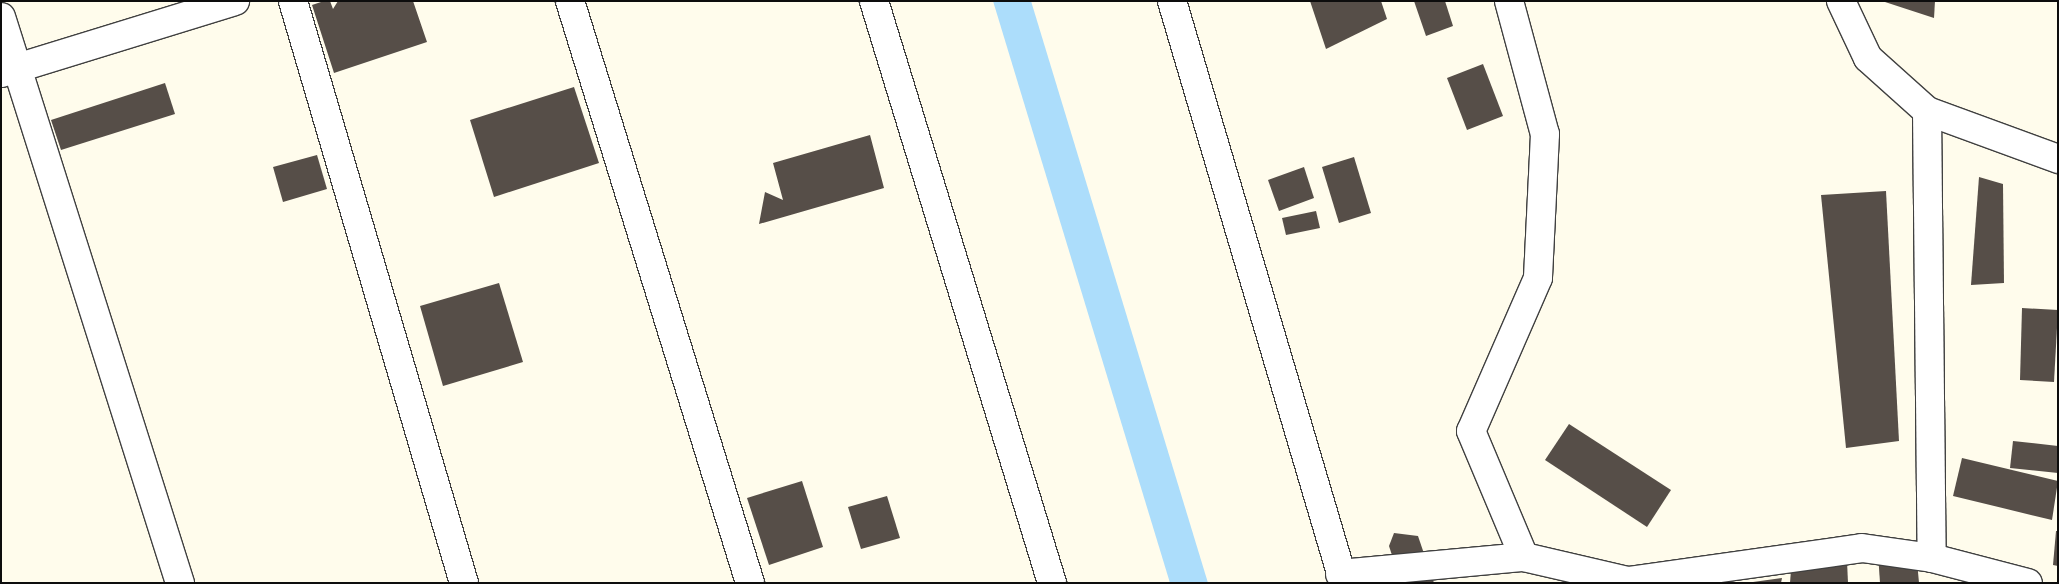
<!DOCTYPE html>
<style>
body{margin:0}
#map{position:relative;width:2059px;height:584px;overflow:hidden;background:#fffcec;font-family:"IBM Plex Serif",serif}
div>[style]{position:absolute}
.water>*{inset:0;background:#acddfb}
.building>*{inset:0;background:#564e48}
.roads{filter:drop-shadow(1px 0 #404040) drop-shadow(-1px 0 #404040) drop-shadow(0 1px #404040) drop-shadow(0 -1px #404040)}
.minor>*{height:28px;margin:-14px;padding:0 14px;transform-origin:14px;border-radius:14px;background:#fff}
.tertiary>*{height:28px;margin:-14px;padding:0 14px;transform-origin:14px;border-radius:14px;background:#fff}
span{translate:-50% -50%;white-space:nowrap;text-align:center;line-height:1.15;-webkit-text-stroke:5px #fff;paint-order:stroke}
.frame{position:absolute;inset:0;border:2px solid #0d0d0d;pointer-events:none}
</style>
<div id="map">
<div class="water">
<div style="clip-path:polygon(993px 1px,1031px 1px,1208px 583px,1170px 583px)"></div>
</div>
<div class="building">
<div style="clip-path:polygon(324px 1px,330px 1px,333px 9px,338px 1px,413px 1px,427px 42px,334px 73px,312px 5px)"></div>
<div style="clip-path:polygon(1310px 1px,1381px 1px,1387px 19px,1326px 49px)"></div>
<div style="clip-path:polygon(1414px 1px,1445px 1px,1453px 26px,1426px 36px)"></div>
<div style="clip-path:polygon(1885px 1px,1935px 1px,1934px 18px,1885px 2px)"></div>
<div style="clip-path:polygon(1483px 64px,1503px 116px,1467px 130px,1447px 78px)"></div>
<div style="clip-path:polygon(165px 83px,175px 114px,61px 150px,51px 120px)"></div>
<div style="clip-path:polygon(574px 87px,599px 163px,494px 197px,470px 120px)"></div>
<div style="clip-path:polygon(870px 135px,884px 188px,759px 224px,765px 192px,783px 200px,773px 163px)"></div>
<div style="clip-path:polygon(317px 155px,327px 189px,283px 202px,273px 167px)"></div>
<div style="clip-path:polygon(1354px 157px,1371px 213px,1339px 223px,1322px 167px)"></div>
<div style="clip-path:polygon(1304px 167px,1314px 198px,1279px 211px,1268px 180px)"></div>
<div style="clip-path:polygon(1979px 177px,2003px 184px,2004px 283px,1971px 285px)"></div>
<div style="clip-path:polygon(1886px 191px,1899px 441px,1846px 448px,1821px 195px)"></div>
<div style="clip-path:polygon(1316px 211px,1320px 228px,1286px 235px,1282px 218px)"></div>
<div style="clip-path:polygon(499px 283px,523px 362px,443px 386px,420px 306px)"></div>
<div style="clip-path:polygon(2022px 308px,2058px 310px,2054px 382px,2020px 380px)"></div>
<div style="clip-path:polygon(1569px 424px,1671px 490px,1647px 527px,1545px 460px)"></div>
<div style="clip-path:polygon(2013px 441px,2058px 446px,2058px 473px,2010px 468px)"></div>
<div style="clip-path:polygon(1962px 458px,2058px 481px,2052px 520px,1953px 496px)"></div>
<div style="clip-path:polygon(802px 481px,823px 547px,769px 565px,747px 498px)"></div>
<div style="clip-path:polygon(887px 496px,900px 538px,861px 549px,848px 507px)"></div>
<div style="clip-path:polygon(2056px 531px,2058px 531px,2058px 566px,2053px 565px)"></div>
<div style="clip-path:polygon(1394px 533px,1418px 536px,1434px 583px,1401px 583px,1389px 546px)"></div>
<div style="clip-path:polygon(1916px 550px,1919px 583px,1880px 583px,1878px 553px)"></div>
<div style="clip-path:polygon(1847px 561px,1848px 583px,1790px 583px,1791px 570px)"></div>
<div style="clip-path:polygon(1782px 578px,1781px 583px,1753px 583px,1753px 582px)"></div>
</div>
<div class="roads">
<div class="minor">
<div style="left:293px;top:1px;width:607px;rotate:73.63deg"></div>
<div style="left:570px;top:1px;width:609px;rotate:72.81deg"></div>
<div style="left:1172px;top:1px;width:607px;rotate:73.54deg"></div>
<div style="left:1509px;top:1px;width:138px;rotate:74.9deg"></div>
<div style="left:1545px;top:134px;width:144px;rotate:92.8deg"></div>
<div style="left:1538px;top:278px;width:167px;rotate:113.6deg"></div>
<div style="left:1471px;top:431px;width:137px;rotate:67.2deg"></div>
<div style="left:1841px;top:1px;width:63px;rotate:64.7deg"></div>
<div style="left:1868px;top:58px;width:79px;rotate:41.9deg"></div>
<div style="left:1927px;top:111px;width:140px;rotate:20.1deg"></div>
<div style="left:1px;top:17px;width:594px;rotate:72.45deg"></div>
<div style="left:1px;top:73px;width:245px;rotate:-17.1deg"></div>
<div style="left:1927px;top:111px;width:447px;rotate:89.4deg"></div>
<div style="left:1340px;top:574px;width:185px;rotate:-5.3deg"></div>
<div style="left:1524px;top:557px;width:107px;rotate:13deg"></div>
<div style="left:1628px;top:581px;width:236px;rotate:-8deg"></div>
<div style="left:1862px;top:548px;width:71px;rotate:8.1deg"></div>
<div style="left:1932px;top:558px;width:99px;rotate:14.6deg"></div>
</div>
<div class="tertiary">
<div style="left:874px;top:1px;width:609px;rotate:72.99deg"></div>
</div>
</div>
<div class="frame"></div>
</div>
